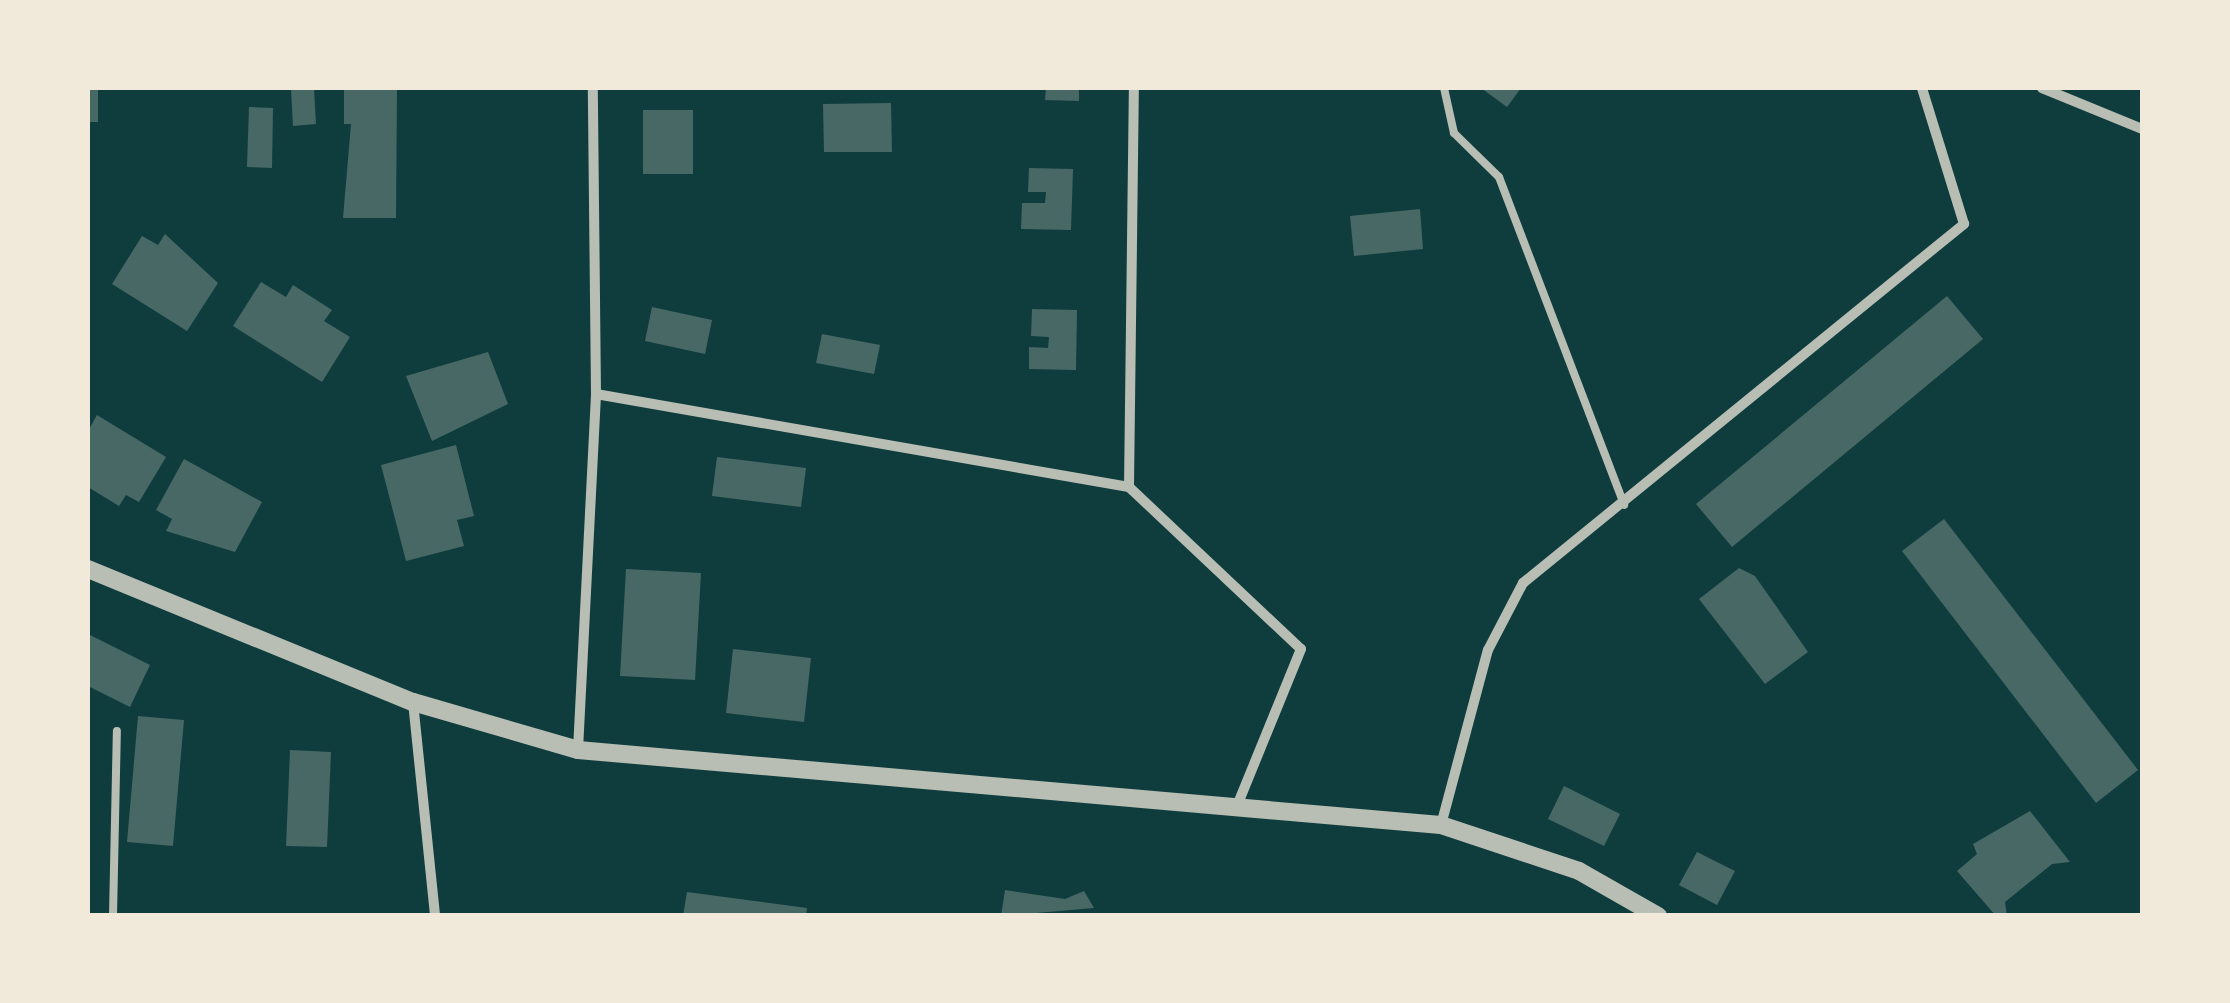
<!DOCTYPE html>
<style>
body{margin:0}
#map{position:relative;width:2230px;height:1003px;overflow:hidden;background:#0f3d3e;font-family:Lora,serif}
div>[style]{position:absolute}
.building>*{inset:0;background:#486865}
.service>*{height:8px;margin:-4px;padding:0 4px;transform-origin:4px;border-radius:4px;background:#b8beb3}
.minor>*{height:10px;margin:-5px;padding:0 5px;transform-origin:5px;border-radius:5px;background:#b8beb3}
.tertiary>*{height:18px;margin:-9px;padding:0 9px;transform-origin:9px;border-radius:9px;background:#b8beb3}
span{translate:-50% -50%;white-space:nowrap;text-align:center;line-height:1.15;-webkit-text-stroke:10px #f1e9da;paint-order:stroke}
.frame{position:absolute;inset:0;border:90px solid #f1e9da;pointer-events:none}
</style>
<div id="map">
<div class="building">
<div style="clip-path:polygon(88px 88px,98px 88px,98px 122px,88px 122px)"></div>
<div style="clip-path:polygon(314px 88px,316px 124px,293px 126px,291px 89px)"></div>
<div style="clip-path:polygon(344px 88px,397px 88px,396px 218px,343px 218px,351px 124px,344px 124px)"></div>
<div style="clip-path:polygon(1046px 88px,1079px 88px,1079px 101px,1045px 100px)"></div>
<div style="clip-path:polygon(1481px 88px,1521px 88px,1507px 107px)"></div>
<div style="clip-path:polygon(891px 103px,892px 152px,824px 152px,823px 104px)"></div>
<div style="clip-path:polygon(249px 107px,273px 108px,272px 168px,247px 167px)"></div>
<div style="clip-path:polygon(643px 110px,693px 110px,693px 174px,643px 174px)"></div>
<div style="clip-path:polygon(1029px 168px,1073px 169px,1071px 230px,1021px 229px,1022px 203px,1045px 203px,1046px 192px,1028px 192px)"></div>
<div style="clip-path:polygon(1420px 209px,1423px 249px,1354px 256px,1350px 216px)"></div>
<div style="clip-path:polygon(165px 234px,218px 283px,187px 331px,112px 284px,142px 236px,158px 245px)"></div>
<div style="clip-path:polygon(261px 282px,286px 297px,293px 285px,332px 310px,324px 321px,350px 337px,322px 382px,233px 326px)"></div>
<div style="clip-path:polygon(1947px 296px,1983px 339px,1732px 547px,1696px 504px)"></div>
<div style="clip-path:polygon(652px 307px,712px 320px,705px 354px,645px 341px)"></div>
<div style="clip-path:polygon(1032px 309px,1077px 310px,1076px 370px,1029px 369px,1029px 347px,1048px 348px,1049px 337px,1031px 336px)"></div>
<div style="clip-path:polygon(822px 334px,880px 345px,874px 374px,816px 363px)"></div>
<div style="clip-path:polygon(488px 352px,508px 404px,432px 441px,406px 376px)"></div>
<div style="clip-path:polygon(97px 415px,166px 457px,139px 502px,126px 495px,119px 506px,88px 487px,88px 431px)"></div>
<div style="clip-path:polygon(456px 445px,474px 516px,457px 520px,464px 546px,406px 561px,381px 465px)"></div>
<div style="clip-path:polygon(717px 457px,806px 468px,801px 507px,712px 496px)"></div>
<div style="clip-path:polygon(184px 459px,262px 502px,235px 552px,166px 531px,172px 519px,156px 510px)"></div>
<div style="clip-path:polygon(1944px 519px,2138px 770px,2096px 803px,1902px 551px)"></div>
<div style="clip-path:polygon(1739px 568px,1755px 576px,1808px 652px,1765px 684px,1699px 599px)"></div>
<div style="clip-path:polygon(626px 569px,701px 573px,695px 680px,620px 676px)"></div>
<div style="clip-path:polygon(88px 634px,150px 665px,130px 707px,88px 686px)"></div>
<div style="clip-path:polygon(733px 649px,811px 658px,804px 722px,726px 713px)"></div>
<div style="clip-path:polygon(138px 716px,184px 720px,173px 846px,127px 842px)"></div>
<div style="clip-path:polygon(290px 750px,331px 752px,327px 847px,286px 846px)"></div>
<div style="clip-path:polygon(1564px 786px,1620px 814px,1604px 846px,1548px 819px)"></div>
<div style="clip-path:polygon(2030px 811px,2070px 862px,2052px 864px,2005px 902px,2007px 916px,1996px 916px,1957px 871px,1977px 854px,1973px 844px)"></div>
<div style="clip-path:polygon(1697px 852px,1735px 871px,1717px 905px,1679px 885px)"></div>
<div style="clip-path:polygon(1005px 890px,1065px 899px,1084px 891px,1094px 908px,1001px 916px)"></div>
<div style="clip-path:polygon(687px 892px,807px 908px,806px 916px,683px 916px)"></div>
</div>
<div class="service">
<div style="left:1444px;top:88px;width:46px;rotate:77.5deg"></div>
<div style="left:1454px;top:133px;width:63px;rotate:44.4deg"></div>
<div style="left:1499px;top:177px;width:351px;rotate:69.1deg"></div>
<div style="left:113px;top:916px;width:185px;rotate:-88.8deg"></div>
</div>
<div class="minor">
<div style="left:2042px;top:88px;width:108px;rotate:22.3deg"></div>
<div style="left:596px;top:394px;width:541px;rotate:9.9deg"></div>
<div style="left:1129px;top:487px;width:399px;rotate:-89.3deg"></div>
<div style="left:1129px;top:487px;width:236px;rotate:43.3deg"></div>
<div style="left:1301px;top:649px;width:172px;rotate:112.2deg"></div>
<div style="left:413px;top:702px;width:215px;rotate:84.1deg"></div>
<div style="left:578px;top:750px;width:356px;rotate:-87.1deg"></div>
<div style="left:596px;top:394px;width:306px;rotate:-90.6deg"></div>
<div style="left:1441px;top:825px;width:181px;rotate:-75deg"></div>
<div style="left:1488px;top:650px;width:76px;rotate:-62.4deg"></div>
<div style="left:1523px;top:583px;width:569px;rotate:-39.15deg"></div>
<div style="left:1964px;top:224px;width:142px;rotate:-107.2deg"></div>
</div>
<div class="tertiary">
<div style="left:88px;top:569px;width:351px;rotate:22.3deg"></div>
<div style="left:413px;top:702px;width:172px;rotate:16.2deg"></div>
<div style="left:578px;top:750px;width:866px;rotate:4.97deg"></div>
<div style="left:1441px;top:825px;width:145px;rotate:18.4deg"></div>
<div style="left:1579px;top:871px;width:91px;rotate:29.7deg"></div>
</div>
<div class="frame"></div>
</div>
